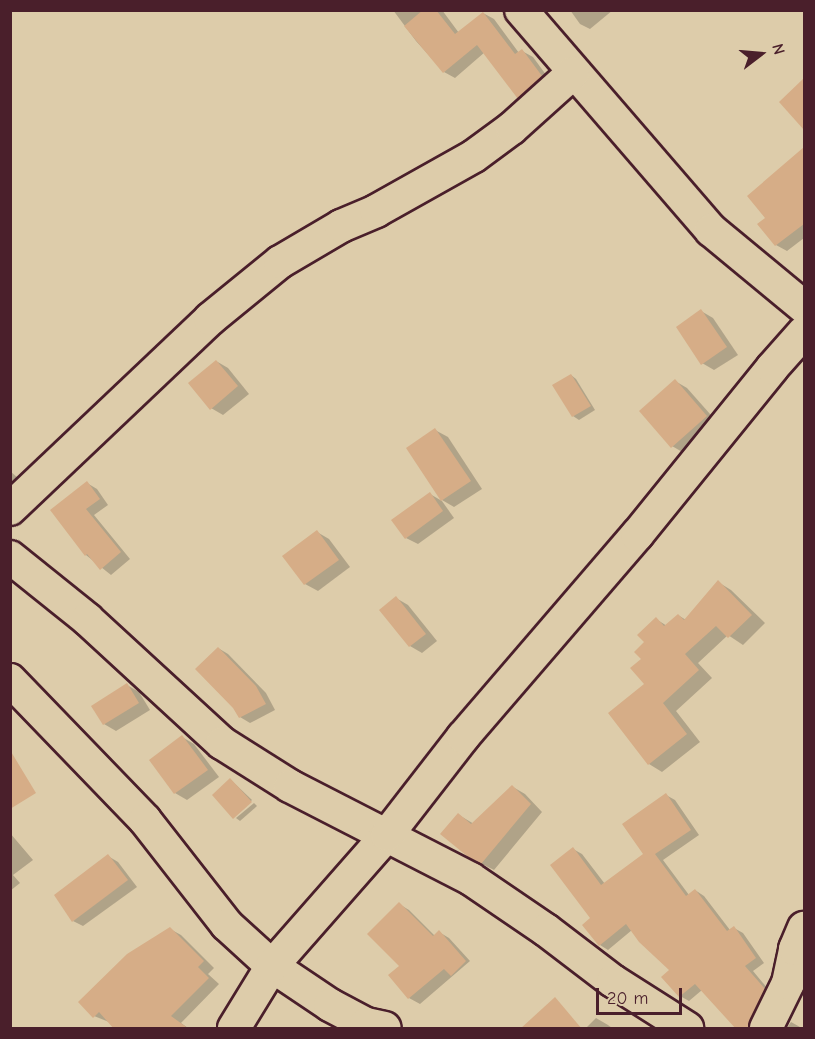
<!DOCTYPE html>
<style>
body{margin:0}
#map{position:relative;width:815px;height:1039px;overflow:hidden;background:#dca;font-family:"Comic Neue",sans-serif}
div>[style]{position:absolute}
.shadow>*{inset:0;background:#0003}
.building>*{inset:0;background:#d6ad87}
.roads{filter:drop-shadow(2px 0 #4a1f2b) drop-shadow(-2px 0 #4a1f2b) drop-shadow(0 2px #4a1f2b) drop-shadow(0 -2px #4a1f2b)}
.street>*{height:32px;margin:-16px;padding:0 16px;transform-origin:16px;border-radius:16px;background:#dca}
span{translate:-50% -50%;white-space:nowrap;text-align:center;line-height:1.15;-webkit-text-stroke:4.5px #dca;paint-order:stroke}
.frame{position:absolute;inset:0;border:12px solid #4a1f2b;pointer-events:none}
.north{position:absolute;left:731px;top:24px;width:60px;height:60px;-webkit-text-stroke:4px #dca;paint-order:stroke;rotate:74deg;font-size:16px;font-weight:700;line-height:24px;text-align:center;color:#4a1f2b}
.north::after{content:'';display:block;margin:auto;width:21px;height:27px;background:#4a1f2b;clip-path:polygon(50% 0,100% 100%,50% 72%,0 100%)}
.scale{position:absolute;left:596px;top:988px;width:86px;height:27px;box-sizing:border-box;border:3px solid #4a1f2b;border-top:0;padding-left:8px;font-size:18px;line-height:21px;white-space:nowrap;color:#4a1f2b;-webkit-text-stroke:4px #dca;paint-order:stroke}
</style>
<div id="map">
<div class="shadow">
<div style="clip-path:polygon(393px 10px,442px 10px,459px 33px,483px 13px,494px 19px,519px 53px,522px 51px,533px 57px,552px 83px,529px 104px,519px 98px,485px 52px,455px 78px,444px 72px,416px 41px)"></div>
<div style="clip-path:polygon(570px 10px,613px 10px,590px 29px,580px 24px)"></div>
<div style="clip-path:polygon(800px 84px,804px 87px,804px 126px,801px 124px)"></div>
<div style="clip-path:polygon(804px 149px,804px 238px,787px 251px,776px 245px,768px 218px,749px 196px)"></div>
<div style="clip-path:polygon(701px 311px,713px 318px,738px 355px,714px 370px,702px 363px)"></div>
<div style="clip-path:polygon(216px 361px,228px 368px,249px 394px,223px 415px,211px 408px)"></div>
<div style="clip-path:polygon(571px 375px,576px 379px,595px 410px,579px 420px,573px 416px,554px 385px)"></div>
<div style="clip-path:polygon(675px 381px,687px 388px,718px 423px,684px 453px,672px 446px)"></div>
<div style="clip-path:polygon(435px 430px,448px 437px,482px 489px,454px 507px,442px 500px)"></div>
<div style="clip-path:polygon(10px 471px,26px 485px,10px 502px)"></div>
<div style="clip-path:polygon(87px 483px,97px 489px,108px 505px,94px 515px,130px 559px,111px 575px,86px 555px,52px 510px)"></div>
<div style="clip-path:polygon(430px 494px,442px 501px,454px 518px,418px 544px,406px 538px)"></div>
<div style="clip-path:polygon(317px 532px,329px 539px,350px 567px,318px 591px,305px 584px,284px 556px)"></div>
<div style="clip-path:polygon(718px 582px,731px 590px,765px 623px,743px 645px,728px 635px,698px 663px,712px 678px,676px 711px,700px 742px,662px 772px,649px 764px,647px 684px,643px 659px,646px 642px,656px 619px,667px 626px,678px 615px,686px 620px)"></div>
<div style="clip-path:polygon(396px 598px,408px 605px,437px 641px,422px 653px,410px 646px)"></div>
<div style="clip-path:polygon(218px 648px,228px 654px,266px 693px,275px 710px,250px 723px,240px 717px)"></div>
<div style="clip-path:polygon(127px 685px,139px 692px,150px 710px,116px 731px,104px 724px)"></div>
<div style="clip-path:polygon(182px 737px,194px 744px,219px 777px,187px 800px,175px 793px,151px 761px)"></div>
<div style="clip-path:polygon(231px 780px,252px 800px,234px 817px)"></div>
<div style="clip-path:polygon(513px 787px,525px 794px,542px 812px,494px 870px,480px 863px,459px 815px,474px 824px)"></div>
<div style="clip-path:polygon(666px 795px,675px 800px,699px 835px,663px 860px,689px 895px,695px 890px,704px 896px,730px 930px,734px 928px,743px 933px,764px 963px,753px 971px,773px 995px,755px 1028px,737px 1028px,702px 990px,689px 1001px,680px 996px,663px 977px,671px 970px,632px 930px,608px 950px,600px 945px,573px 849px,582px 854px,605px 884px,645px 855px)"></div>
<div style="clip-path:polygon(254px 803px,257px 806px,240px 821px,236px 818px)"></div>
<div style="clip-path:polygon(10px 833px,33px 860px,13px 875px,20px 883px,10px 891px)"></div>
<div style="clip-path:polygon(108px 856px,118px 862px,137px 887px,83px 926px,73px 921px)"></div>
<div style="clip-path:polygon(399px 904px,409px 910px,435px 936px,439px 932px,449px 938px,470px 961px,420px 1004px,409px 998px,401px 967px)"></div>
<div style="clip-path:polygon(170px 929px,181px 935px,214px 968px,208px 974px,219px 984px,181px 1023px,188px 1028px,124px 1028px,94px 1016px)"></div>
<div style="clip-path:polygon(596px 1018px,608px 1025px,612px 1028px,586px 1028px)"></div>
<div style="clip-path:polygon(791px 1022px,800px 1027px,802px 1028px,787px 1028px)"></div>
</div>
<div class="building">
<div style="clip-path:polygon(423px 10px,436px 10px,455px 34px,483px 12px,515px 54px,522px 49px,542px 76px,518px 99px,477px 45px,443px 73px,404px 26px)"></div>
<div style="clip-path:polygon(804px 78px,804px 130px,779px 102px)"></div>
<div style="clip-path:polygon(804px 147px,804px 224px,775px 246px,757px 224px,765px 218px,747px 196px)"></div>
<div style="clip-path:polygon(701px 309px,727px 347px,701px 365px,676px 327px)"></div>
<div style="clip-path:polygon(216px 360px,238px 386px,210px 410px,188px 383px)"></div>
<div style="clip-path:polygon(571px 374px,591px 406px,572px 417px,552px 385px)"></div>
<div style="clip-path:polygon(675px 379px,707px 416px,671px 448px,639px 411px)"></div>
<div style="clip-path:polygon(435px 428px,471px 481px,441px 501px,406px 448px)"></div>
<div style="clip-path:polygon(87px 481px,100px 499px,86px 509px,121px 552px,100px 570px,87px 554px,85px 556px,50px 510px)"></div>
<div style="clip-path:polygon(430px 492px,443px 511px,405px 539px,391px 520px)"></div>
<div style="clip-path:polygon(317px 530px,339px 560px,304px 585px,282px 556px)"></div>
<div style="clip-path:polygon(718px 580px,752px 615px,728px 638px,716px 626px,685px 654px,699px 670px,663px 703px,687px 734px,648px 765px,608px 713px,644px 684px,630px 668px,641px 659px,634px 652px,644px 642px,637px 635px,656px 617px,664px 626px,678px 614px,684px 620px)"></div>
<div style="clip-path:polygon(396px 596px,426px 634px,409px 647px,379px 610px)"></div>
<div style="clip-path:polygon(218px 647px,256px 686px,266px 704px,239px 718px,233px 708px,195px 669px)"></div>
<div style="clip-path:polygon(127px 683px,139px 703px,103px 725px,91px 706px)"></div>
<div style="clip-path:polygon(182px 735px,208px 770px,174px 794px,149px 760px)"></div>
<div style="clip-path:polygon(10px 750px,36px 793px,10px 809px)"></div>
<div style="clip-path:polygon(230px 778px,252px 802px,233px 819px,212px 795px)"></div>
<div style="clip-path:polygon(512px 785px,531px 804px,481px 864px,467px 856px,440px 834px,458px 813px,471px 824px)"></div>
<div style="clip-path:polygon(666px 793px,691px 830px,655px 854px,686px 896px,695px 889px,727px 931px,734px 926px,756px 958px,745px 966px,765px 989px,748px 1029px,736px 1029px,695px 984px,679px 997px,661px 977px,669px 970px,639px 942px,626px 924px,599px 946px,582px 925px,590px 918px,550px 865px,573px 847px,601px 885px,643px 854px,622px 824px)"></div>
<div style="clip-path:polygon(108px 854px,128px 880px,72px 922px,54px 895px)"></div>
<div style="clip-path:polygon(399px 902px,433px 936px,439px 930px,466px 961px,451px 976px,444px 969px,408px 999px,388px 975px,399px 966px,367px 934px)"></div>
<div style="clip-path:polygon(170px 927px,204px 961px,198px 967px,209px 978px,171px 1016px,189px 1029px,114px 1029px,99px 1012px,93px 1018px,78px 1002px,127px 954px)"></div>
<div style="clip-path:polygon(555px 997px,582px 1029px,520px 1029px)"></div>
</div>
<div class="roads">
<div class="street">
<div style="left:521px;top:10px;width:291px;rotate:49.2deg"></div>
<div style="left:711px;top:230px;width:121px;rotate:39.6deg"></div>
<div style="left:10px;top:509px;width:276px;rotate:-43.5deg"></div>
<div style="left:210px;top:319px;width:90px;rotate:-39.2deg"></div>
<div style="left:280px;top:262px;width:71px;rotate:-30.5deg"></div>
<div style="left:341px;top:226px;width:38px;rotate:-23deg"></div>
<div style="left:376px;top:211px;width:112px;rotate:-29.3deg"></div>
<div style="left:474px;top:156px;width:47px;rotate:-36.4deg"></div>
<div style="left:512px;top:128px;width:82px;rotate:-42deg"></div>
<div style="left:10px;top:557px;width:99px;rotate:38.8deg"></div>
<div style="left:87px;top:619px;width:183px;rotate:42.6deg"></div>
<div style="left:222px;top:743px;width:80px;rotate:32.3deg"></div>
<div style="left:290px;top:786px;width:203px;rotate:27.2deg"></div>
<div style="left:471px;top:879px;width:91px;rotate:34.2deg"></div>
<div style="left:546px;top:930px;width:84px;rotate:37.3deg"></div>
<div style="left:613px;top:981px;width:88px;rotate:32.4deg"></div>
<div style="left:10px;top:680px;width:194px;rotate:46deg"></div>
<div style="left:145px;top:820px;width:133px;rotate:52deg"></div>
<div style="left:227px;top:925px;width:61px;rotate:42.3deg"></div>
<div style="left:272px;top:966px;width:70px;rotate:33.9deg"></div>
<div style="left:330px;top:1005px;width:41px;rotate:27.8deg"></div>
<div style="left:366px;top:1024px;width:19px;rotate:12deg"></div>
<div style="left:234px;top:1028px;width:73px;rotate:-58.5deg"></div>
<div style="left:272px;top:966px;width:174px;rotate:-48.7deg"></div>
<div style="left:387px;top:835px;width:124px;rotate:-52.2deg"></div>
<div style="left:463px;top:737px;width:267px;rotate:-49.3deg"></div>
<div style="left:637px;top:535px;width:215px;rotate:-51deg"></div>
<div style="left:772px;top:368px;width:48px;rotate:-48.4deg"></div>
<div style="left:766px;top:1028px;width:50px;rotate:-63.9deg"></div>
<div style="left:788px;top:983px;width:35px;rotate:-78deg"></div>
<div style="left:795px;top:949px;width:23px;rotate:-67deg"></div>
</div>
</div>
<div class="frame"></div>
<div class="north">N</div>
<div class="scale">20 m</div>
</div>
